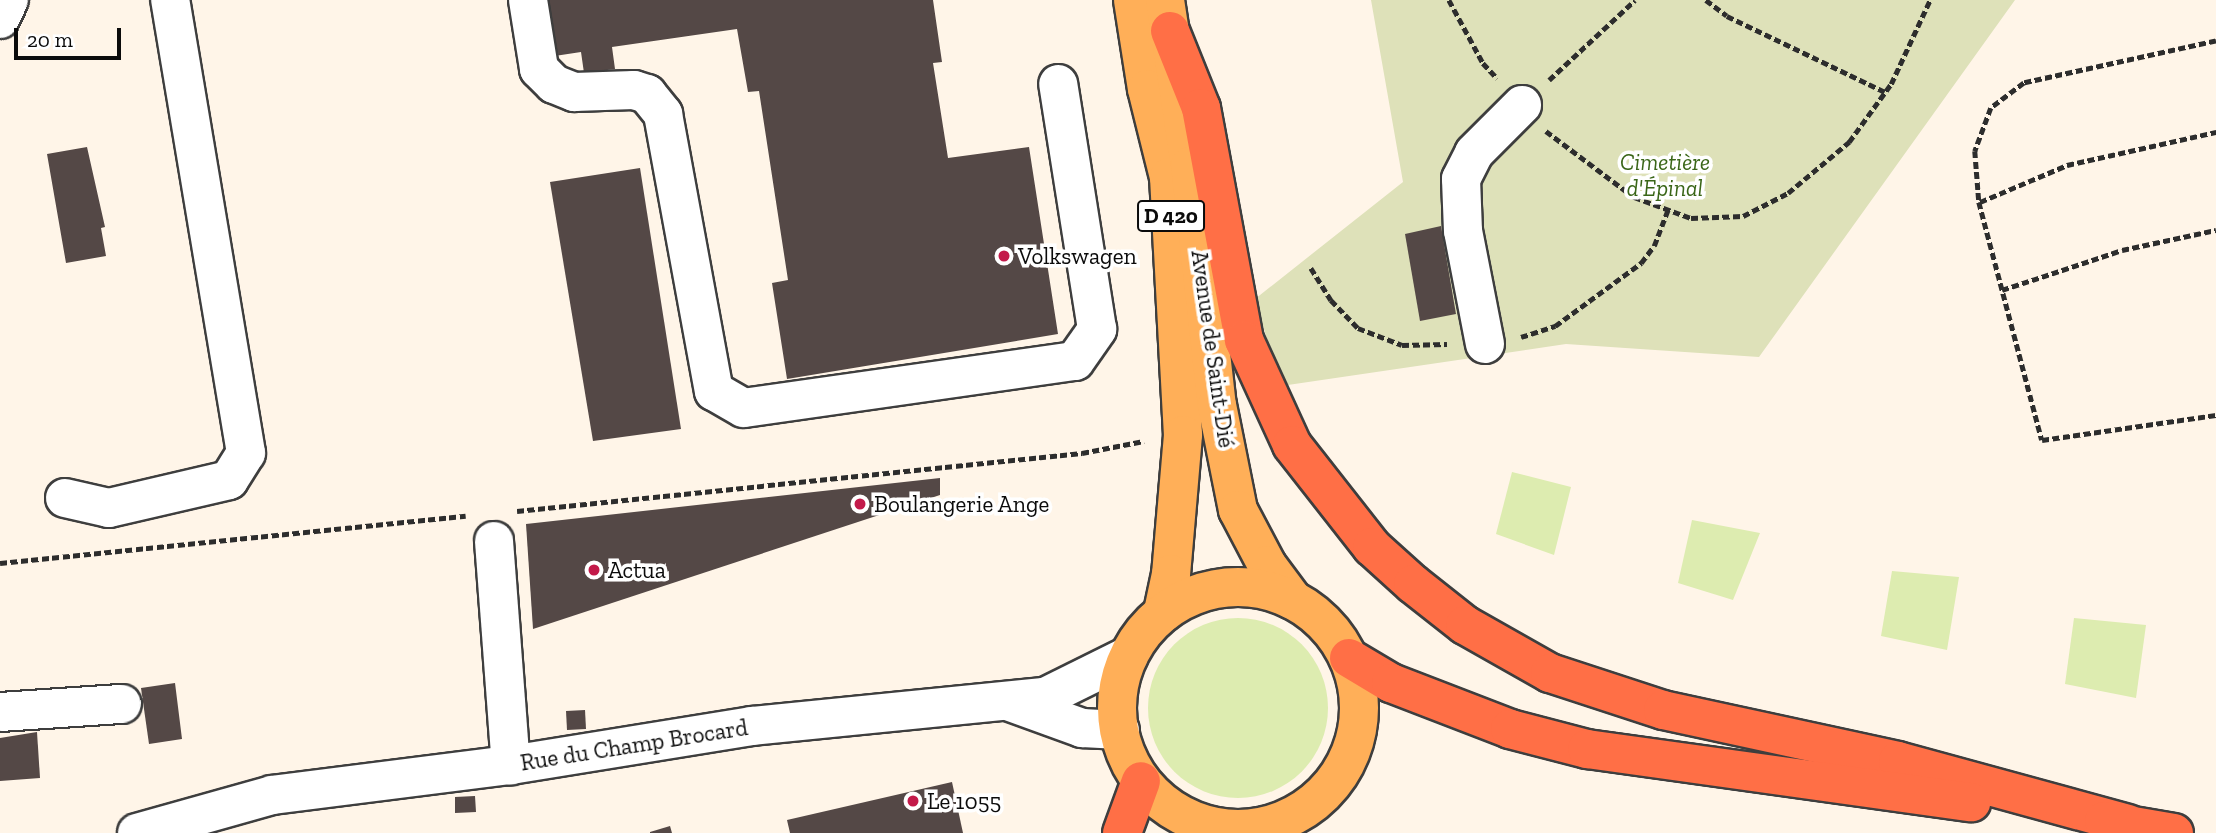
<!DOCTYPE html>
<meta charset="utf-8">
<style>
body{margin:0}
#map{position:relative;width:2216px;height:833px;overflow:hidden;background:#fff5e8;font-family:"Zilla Slab",serif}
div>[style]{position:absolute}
.green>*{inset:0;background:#ddecb0}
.round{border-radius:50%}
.cemetery>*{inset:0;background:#dee1b9}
.building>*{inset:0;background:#544846}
.path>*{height:4.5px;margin-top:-2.25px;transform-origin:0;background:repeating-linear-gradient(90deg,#2d2d2d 0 7px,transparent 0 10.5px)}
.roads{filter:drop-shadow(2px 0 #3e3e3e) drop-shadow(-2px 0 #3e3e3e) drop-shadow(0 2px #3e3e3e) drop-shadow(0 -2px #3e3e3e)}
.minor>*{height:38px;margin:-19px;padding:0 19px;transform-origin:19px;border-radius:19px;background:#fff}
.major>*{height:38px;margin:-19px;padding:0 19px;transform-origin:19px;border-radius:19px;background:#ffaf58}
.major>.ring{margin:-19px;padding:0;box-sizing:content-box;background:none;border:38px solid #ffaf58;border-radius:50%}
.highway>*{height:38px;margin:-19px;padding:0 19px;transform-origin:19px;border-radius:19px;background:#ff6f46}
.dots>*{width:19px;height:19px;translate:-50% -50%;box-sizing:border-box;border:4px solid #fff;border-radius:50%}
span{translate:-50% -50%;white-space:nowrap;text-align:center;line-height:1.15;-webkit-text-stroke:7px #fff;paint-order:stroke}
.shield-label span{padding:2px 5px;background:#fff;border:2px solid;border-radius:5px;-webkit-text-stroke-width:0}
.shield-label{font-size:21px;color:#0b0b0b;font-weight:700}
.park-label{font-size:23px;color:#3a6618;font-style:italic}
.poi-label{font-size:23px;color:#0b0b0b}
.left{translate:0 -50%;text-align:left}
.street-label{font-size:23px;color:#0b0b0b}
.scale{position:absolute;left:14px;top:28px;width:107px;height:32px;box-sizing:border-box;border:4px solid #0b0b0b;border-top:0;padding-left:9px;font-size:21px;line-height:24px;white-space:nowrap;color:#0b0b0b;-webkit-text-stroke:5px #fff;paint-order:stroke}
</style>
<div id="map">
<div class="green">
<div style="clip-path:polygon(1512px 472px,1571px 487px,1554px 555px,1496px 534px)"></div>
<div style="clip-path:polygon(1692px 520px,1760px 533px,1733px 600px,1678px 583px)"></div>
<div style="clip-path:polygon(1892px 571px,1959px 577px,1947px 650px,1881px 636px)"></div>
<div class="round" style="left:1148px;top:618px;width:180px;height:180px"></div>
<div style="clip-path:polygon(2074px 618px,2146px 625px,2136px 698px,2065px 684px)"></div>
</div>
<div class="cemetery">
<div style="clip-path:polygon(1371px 0,2015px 0,1759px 357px,1566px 344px,1281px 386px,1255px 299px,1403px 182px)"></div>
</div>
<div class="building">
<div style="clip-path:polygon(539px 0,933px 0,942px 62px,933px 63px,948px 158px,1029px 147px,1058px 334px,787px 379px,772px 283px,788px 280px,759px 91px,748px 92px,737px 29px,612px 47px,615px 69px,584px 73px,581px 52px,548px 57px)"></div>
<div style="clip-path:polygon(87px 147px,105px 227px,101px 228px,106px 256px,66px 263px,47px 154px)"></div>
<div style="clip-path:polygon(640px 168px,681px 429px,593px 441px,550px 182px)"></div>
<div style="clip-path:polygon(1441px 226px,1456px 314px,1420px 321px,1405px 234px)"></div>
<div style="clip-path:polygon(940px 478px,940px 495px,533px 629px,526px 524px)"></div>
<div style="clip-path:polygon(175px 683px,182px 739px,149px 744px,141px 688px)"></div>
<div style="clip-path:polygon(585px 710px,586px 729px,567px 730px,566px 711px)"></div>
<div style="clip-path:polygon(37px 732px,40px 778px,0 781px,0 738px)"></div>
<div style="clip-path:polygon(952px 782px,963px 833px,790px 833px,787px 820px)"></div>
<div style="clip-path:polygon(475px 796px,476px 812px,455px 813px,455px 797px)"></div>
<div style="clip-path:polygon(670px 826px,672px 833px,650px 833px,650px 832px)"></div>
</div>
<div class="path">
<div style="left:1449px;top:0;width:72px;rotate:61.6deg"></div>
<div style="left:1483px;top:63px;width:21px;rotate:47deg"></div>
<div style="left:1706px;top:0;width:26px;rotate:37deg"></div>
<div style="left:1727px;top:16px;width:175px;rotate:25.7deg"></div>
<div style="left:2216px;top:41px;width:197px;rotate:167.7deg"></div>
<div style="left:2024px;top:83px;width:41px;rotate:142.9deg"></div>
<div style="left:1991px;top:108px;width:46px;rotate:110.4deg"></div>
<div style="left:1975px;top:151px;width:51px;rotate:85.5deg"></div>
<div style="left:1979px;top:202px;width:246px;rotate:75.2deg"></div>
<div style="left:2042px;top:440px;width:176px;rotate:-8.2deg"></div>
<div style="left:1549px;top:80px;width:117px;rotate:-42.9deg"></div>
<div style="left:1546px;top:131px;width:110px;rotate:36.9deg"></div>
<div style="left:1634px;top:197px;width:61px;rotate:20.2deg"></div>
<div style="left:1691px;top:218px;width:52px;rotate:-2.2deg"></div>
<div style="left:1743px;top:216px;width:51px;rotate:-27.1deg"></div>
<div style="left:1788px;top:193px;width:80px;rotate:-39.9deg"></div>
<div style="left:1849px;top:142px;width:72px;rotate:-54.1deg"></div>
<div style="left:1891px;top:84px;width:93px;rotate:-65.1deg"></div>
<div style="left:1980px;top:202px;width:95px;rotate:-23deg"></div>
<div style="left:2067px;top:165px;width:153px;rotate:-12.5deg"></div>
<div style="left:1311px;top:268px;width:38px;rotate:58deg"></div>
<div style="left:1331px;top:300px;width:39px;rotate:46deg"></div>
<div style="left:1358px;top:328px;width:47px;rotate:21.1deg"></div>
<div style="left:1402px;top:345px;width:45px;rotate:-1.3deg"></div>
<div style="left:2002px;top:290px;width:126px;rotate:-18.4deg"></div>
<div style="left:2122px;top:250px;width:96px;rotate:-12deg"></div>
<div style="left:1521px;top:337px;width:36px;rotate:-18deg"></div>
<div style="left:1555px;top:326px;width:107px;rotate:-36.2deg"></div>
<div style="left:1641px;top:263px;width:21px;rotate:-53deg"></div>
<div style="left:1654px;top:246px;width:39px;rotate:-69deg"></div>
<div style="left:517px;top:511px;width:568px;rotate:-5.86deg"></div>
<div style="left:1082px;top:453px;width:63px;rotate:-11deg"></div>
<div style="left:0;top:563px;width:468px;rotate:-5.8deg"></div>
</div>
<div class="roads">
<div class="minor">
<div style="left:528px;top:0;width:70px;rotate:80.9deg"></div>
<div style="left:539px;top:69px;width:21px;rotate:45deg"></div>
<div style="left:554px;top:84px;width:22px;rotate:22deg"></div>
<div style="left:574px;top:92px;width:60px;rotate:-1.9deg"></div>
<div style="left:634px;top:90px;width:14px;rotate:17deg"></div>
<div style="left:647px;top:94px;width:26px;rotate:51deg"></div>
<div style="left:663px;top:114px;width:282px;rotate:79.6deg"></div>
<div style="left:714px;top:391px;width:34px;rotate:30deg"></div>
<div style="left:744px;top:408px;width:334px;rotate:-8.1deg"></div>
<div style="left:1075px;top:361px;width:39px;rotate:-55deg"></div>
<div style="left:1097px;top:329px;width:248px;rotate:-99deg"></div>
<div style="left:0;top:19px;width:21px;rotate:-65deg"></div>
<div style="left:1485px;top:344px;width:115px;rotate:-101deg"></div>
<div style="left:1463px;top:231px;width:52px;rotate:-92.2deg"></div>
<div style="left:1461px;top:179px;width:29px;rotate:-63deg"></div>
<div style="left:1474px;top:153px;width:68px;rotate:-45deg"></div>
<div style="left:65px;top:498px;width:45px;rotate:12.8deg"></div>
<div style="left:109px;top:508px;width:123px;rotate:-13.1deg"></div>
<div style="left:229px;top:480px;width:32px;rotate:-58deg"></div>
<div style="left:246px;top:453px;width:459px;rotate:-99.5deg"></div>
<div style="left:494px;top:541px;width:225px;rotate:85.7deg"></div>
<div style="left:1010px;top:702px;width:77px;rotate:19.9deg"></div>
<div style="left:1082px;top:728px;width:38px;rotate:3deg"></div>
<div style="left:0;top:712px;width:122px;rotate:-3.8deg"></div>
<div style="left:137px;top:833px;width:140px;rotate:-15.7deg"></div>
<div style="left:272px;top:795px;width:241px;rotate:-7.2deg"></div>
<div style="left:511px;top:765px;width:244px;rotate:-9.2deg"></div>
<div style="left:752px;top:726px;width:294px;rotate:-5.7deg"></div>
<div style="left:1045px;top:697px;width:93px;rotate:-26.3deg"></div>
</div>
<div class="major">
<div style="left:1133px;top:0;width:90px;rotate:81.1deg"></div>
<div style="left:1147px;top:89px;width:91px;rotate:76deg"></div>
<div style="left:1169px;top:177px;width:258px;rotate:86.9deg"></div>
<div style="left:1183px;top:435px;width:140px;rotate:94.9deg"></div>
<div style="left:1171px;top:574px;width:40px;rotate:102deg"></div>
<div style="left:1165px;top:0;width:168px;rotate:81.4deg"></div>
<div style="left:1190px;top:166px;width:241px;rotate:83.6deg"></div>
<div style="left:1217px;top:405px;width:107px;rotate:78.7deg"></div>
<div style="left:1238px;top:510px;width:62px;rotate:62.2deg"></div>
<div style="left:1267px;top:565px;width:44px;rotate:53.4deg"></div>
<div class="ring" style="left:1117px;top:587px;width:204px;height:204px"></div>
</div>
<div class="highway">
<div style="left:1170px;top:31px;width:83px;rotate:68.1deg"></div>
<div style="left:1201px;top:108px;width:236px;rotate:79.5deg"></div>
<div style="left:1244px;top:340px;width:115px;rotate:65.4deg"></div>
<div style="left:1292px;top:445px;width:130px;rotate:51.9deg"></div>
<div style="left:1372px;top:547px;width:55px;rotate:42.1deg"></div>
<div style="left:1413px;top:584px;width:66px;rotate:38.3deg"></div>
<div style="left:1465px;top:625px;width:98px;rotate:29.5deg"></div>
<div style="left:1550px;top:673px;width:119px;rotate:18.1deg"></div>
<div style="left:1663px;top:710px;width:240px;rotate:12.2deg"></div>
<div style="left:1898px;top:761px;width:238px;rotate:15.3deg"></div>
<div style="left:1349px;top:658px;width:49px;rotate:30.8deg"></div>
<div style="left:1391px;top:683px;width:128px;rotate:21.1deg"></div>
<div style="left:1510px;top:729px;width:80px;rotate:14.6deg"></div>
<div style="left:1587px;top:749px;width:388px;rotate:7.9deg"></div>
<div style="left:2104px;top:821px;width:71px;rotate:9.7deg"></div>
<div style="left:1122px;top:833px;width:55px;rotate:-69.9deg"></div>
</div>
</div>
<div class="dots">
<div style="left:1004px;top:256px;background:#c31a4a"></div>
<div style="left:860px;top:504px;background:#c31a4a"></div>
<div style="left:594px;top:570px;background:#c31a4a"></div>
<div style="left:913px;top:801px;background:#c31a4a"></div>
</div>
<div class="shield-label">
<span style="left:1171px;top:216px">D 420</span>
</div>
<div class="park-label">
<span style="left:1665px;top:175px">Cimetière<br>d'Épinal</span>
</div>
<div class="poi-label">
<span class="left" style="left:1018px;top:256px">Volkswagen</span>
<span class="left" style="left:874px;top:504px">Boulangerie Ange</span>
<span class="left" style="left:608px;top:570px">Actua</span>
<span class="left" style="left:927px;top:801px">Le 1055</span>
</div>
<div class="street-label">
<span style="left:1213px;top:349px;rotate:82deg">Avenue de Saint-Dié</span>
<span style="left:634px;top:745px;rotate:-9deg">Rue du Champ Brocard</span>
</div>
<div class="scale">20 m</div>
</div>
